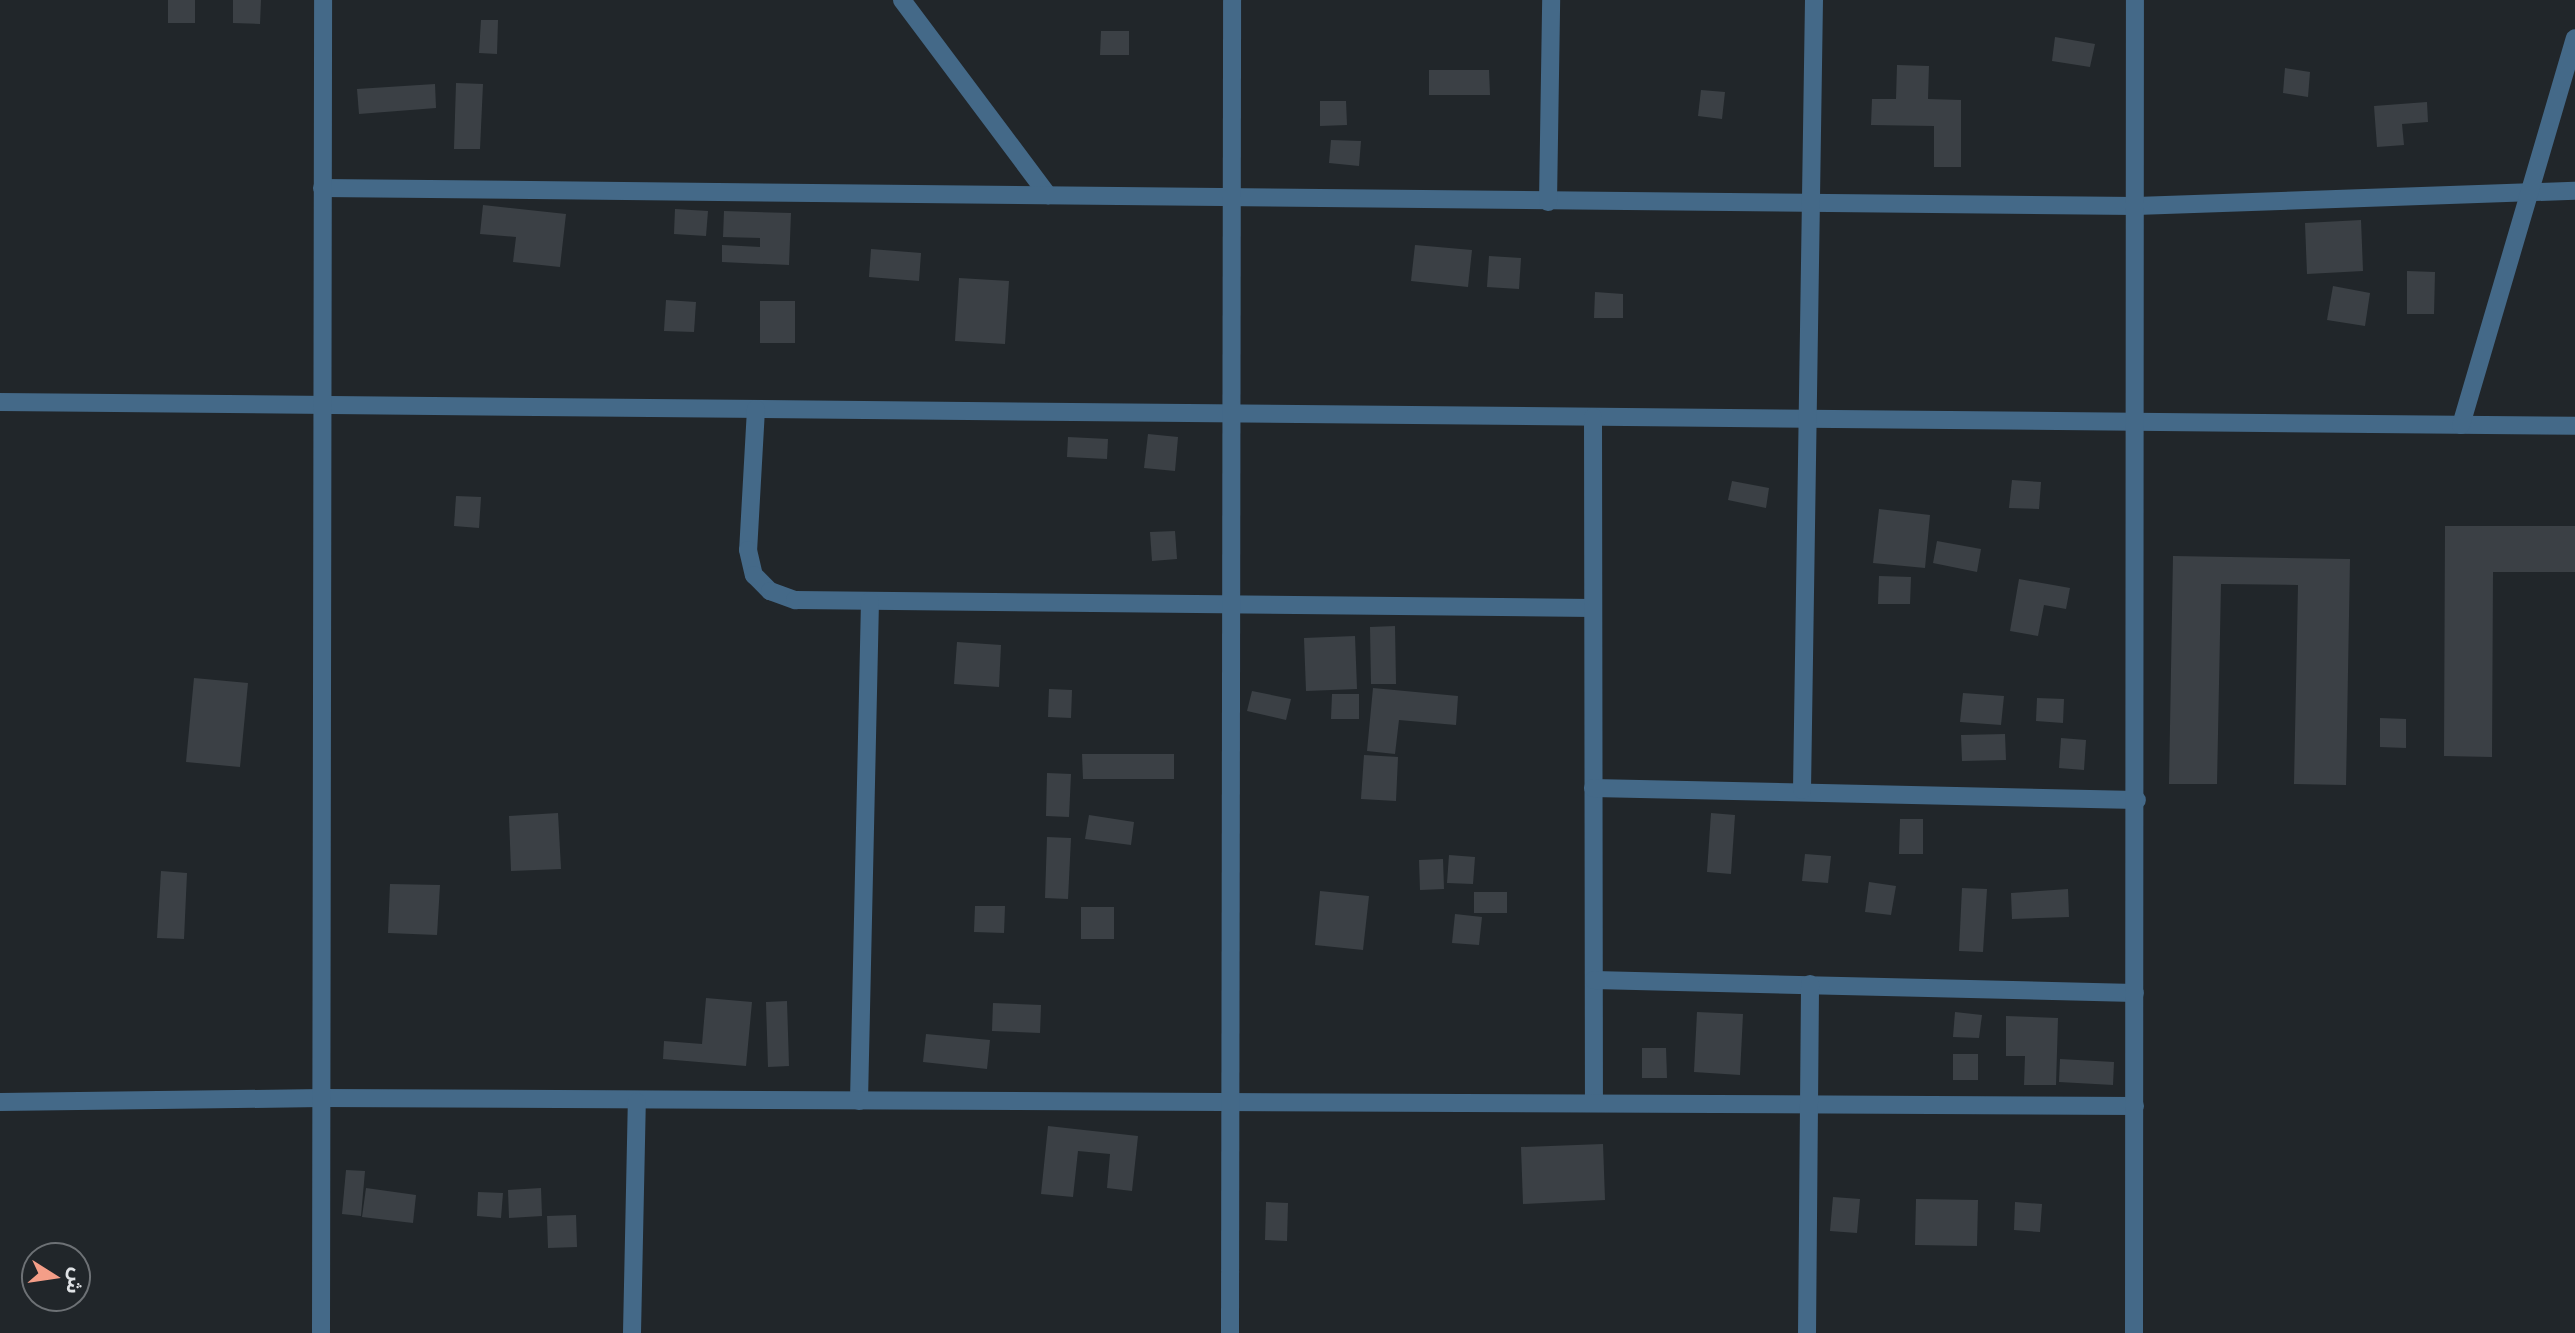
<!DOCTYPE html>
<meta charset="utf-8">
<style>
body{margin:0}
#map{position:relative;width:2575px;height:1333px;overflow:hidden;background:#21262a;font-family:"Work Sans","Noto Sans Arabic",sans-serif}
div>[style]{position:absolute}
.building>*{inset:0;background:#3b4045}
.minor>*{height:18px;margin:-9px;padding:0 9px;transform-origin:9px;border-radius:9px;background:#446988}
span{translate:-50% -50%;white-space:nowrap;text-align:center;line-height:1.15;-webkit-text-stroke:6px #21262a;paint-order:stroke}
.north{position:absolute;left:21px;top:1242px;width:70px;height:70px;box-sizing:border-box;background:#21262a;border:2px solid #6d7175;border-radius:50%;rotate:102deg;font-size:19px;font-weight:700;line-height:28px;text-align:center;color:#dfe2e5}
.north::after{content:'';display:block;margin:auto;width:24px;height:32px;background:#f49e88;clip-path:polygon(50% 0,100% 100%,50% 72%,0 100%)}
</style>
<div id="map">
<div class="building">
<div style="clip-path:polygon(168px 0,195px 0,195px 23px,168px 23px)"></div>
<div style="clip-path:polygon(233px 0,261px 0,260px 24px,233px 23px)"></div>
<div style="clip-path:polygon(481px 20px,498px 20px,497px 54px,479px 53px)"></div>
<div style="clip-path:polygon(1101px 31px,1129px 31px,1129px 55px,1100px 55px)"></div>
<div style="clip-path:polygon(2055px 37px,2095px 44px,2090px 67px,2052px 61px)"></div>
<div style="clip-path:polygon(1897px 65px,1929px 66px,1928px 99px,1961px 100px,1961px 167px,1934px 167px,1934px 126px,1871px 125px,1872px 99px,1896px 99px)"></div>
<div style="clip-path:polygon(2285px 68px,2310px 72px,2308px 97px,2283px 93px)"></div>
<div style="clip-path:polygon(1429px 70px,1489px 70px,1490px 95px,1429px 95px)"></div>
<div style="clip-path:polygon(456px 83px,483px 84px,480px 149px,454px 149px)"></div>
<div style="clip-path:polygon(435px 84px,436px 108px,359px 114px,357px 89px)"></div>
<div style="clip-path:polygon(1701px 90px,1725px 92px,1722px 119px,1698px 116px)"></div>
<div style="clip-path:polygon(1320px 101px,1346px 101px,1347px 125px,1320px 126px)"></div>
<div style="clip-path:polygon(2427px 102px,2428px 122px,2402px 124px,2404px 145px,2377px 147px,2374px 106px)"></div>
<div style="clip-path:polygon(1331px 140px,1361px 141px,1359px 166px,1329px 163px)"></div>
<div style="clip-path:polygon(483px 205px,566px 214px,560px 267px,513px 262px,516px 237px,480px 234px)"></div>
<div style="clip-path:polygon(675px 209px,708px 211px,706px 236px,674px 234px)"></div>
<div style="clip-path:polygon(724px 211px,791px 213px,789px 265px,722px 262px,722px 245px,760px 247px,760px 238px,723px 237px)"></div>
<div style="clip-path:polygon(2361px 220px,2363px 271px,2307px 274px,2305px 223px)"></div>
<div style="clip-path:polygon(1415px 245px,1472px 250px,1468px 287px,1411px 281px)"></div>
<div style="clip-path:polygon(871px 249px,921px 253px,919px 281px,869px 277px)"></div>
<div style="clip-path:polygon(1489px 256px,1521px 258px,1519px 289px,1487px 287px)"></div>
<div style="clip-path:polygon(2407px 271px,2435px 272px,2434px 314px,2407px 314px)"></div>
<div style="clip-path:polygon(959px 278px,1009px 281px,1005px 344px,955px 341px)"></div>
<div style="clip-path:polygon(2333px 286px,2370px 293px,2365px 326px,2327px 320px)"></div>
<div style="clip-path:polygon(1595px 292px,1623px 294px,1623px 318px,1594px 318px)"></div>
<div style="clip-path:polygon(666px 300px,696px 302px,694px 332px,664px 331px)"></div>
<div style="clip-path:polygon(760px 301px,795px 301px,795px 343px,760px 343px)"></div>
<div style="clip-path:polygon(1148px 434px,1178px 437px,1175px 471px,1144px 468px)"></div>
<div style="clip-path:polygon(1068px 437px,1108px 439px,1107px 459px,1067px 457px)"></div>
<div style="clip-path:polygon(2012px 480px,2041px 482px,2039px 509px,2009px 508px)"></div>
<div style="clip-path:polygon(1732px 481px,1769px 488px,1766px 508px,1728px 500px)"></div>
<div style="clip-path:polygon(456px 496px,481px 497px,479px 528px,454px 526px)"></div>
<div style="clip-path:polygon(1879px 509px,1930px 515px,1925px 568px,1873px 563px)"></div>
<div style="clip-path:polygon(2445px 526px,2575px 526px,2575px 572px,2493px 572px,2492px 757px,2444px 756px)"></div>
<div style="clip-path:polygon(1175px 531px,1177px 559px,1152px 561px,1150px 532px)"></div>
<div style="clip-path:polygon(1937px 541px,1981px 549px,1977px 572px,1933px 563px)"></div>
<div style="clip-path:polygon(2173px 556px,2350px 559px,2346px 785px,2294px 784px,2298px 585px,2221px 584px,2217px 784px,2169px 784px)"></div>
<div style="clip-path:polygon(1879px 576px,1911px 577px,1910px 604px,1878px 604px)"></div>
<div style="clip-path:polygon(2019px 579px,2070px 588px,2066px 609px,2044px 605px,2038px 636px,2010px 631px)"></div>
<div style="clip-path:polygon(1395px 626px,1396px 684px,1371px 684px,1370px 627px)"></div>
<div style="clip-path:polygon(1355px 636px,1357px 689px,1306px 691px,1304px 638px)"></div>
<div style="clip-path:polygon(957px 642px,1001px 645px,999px 687px,954px 684px)"></div>
<div style="clip-path:polygon(194px 678px,248px 683px,240px 767px,186px 762px)"></div>
<div style="clip-path:polygon(1373px 688px,1458px 696px,1456px 725px,1399px 720px,1395px 754px,1367px 751px)"></div>
<div style="clip-path:polygon(1049px 689px,1072px 690px,1071px 718px,1048px 717px)"></div>
<div style="clip-path:polygon(1252px 691px,1291px 699px,1286px 720px,1247px 711px)"></div>
<div style="clip-path:polygon(1963px 693px,2004px 696px,2001px 725px,1960px 722px)"></div>
<div style="clip-path:polygon(1332px 694px,1359px 694px,1359px 719px,1331px 719px)"></div>
<div style="clip-path:polygon(2037px 698px,2064px 699px,2063px 723px,2036px 721px)"></div>
<div style="clip-path:polygon(2380px 718px,2406px 719px,2406px 748px,2380px 747px)"></div>
<div style="clip-path:polygon(2005px 734px,2006px 760px,1962px 761px,1961px 735px)"></div>
<div style="clip-path:polygon(2061px 738px,2086px 740px,2084px 770px,2059px 768px)"></div>
<div style="clip-path:polygon(1082px 754px,1174px 754px,1174px 779px,1083px 779px)"></div>
<div style="clip-path:polygon(1364px 755px,1398px 757px,1396px 801px,1361px 799px)"></div>
<div style="clip-path:polygon(1047px 773px,1071px 774px,1069px 817px,1046px 816px)"></div>
<div style="clip-path:polygon(558px 813px,561px 869px,511px 871px,509px 816px)"></div>
<div style="clip-path:polygon(1711px 813px,1735px 815px,1731px 874px,1707px 872px)"></div>
<div style="clip-path:polygon(1089px 815px,1134px 822px,1131px 845px,1085px 839px)"></div>
<div style="clip-path:polygon(1900px 819px,1923px 819px,1923px 854px,1899px 854px)"></div>
<div style="clip-path:polygon(1047px 837px,1071px 838px,1068px 899px,1045px 898px)"></div>
<div style="clip-path:polygon(1805px 854px,1831px 856px,1828px 883px,1802px 881px)"></div>
<div style="clip-path:polygon(1449px 855px,1475px 857px,1473px 884px,1447px 883px)"></div>
<div style="clip-path:polygon(1443px 859px,1444px 889px,1420px 890px,1419px 860px)"></div>
<div style="clip-path:polygon(161px 871px,187px 873px,184px 939px,157px 938px)"></div>
<div style="clip-path:polygon(1869px 882px,1896px 886px,1891px 915px,1865px 912px)"></div>
<div style="clip-path:polygon(390px 884px,440px 885px,437px 935px,388px 933px)"></div>
<div style="clip-path:polygon(1962px 888px,1987px 889px,1983px 952px,1959px 951px)"></div>
<div style="clip-path:polygon(2068px 889px,2069px 917px,2012px 919px,2011px 893px)"></div>
<div style="clip-path:polygon(1320px 891px,1369px 896px,1363px 950px,1315px 945px)"></div>
<div style="clip-path:polygon(1474px 892px,1507px 892px,1507px 913px,1474px 913px)"></div>
<div style="clip-path:polygon(975px 906px,1005px 906px,1004px 933px,974px 932px)"></div>
<div style="clip-path:polygon(1081px 907px,1114px 907px,1114px 939px,1081px 939px)"></div>
<div style="clip-path:polygon(1455px 914px,1482px 917px,1479px 945px,1452px 943px)"></div>
<div style="clip-path:polygon(706px 998px,752px 1002px,746px 1066px,663px 1059px,664px 1041px,702px 1044px)"></div>
<div style="clip-path:polygon(787px 1001px,789px 1066px,768px 1067px,766px 1002px)"></div>
<div style="clip-path:polygon(993px 1003px,1041px 1005px,1040px 1033px,992px 1031px)"></div>
<div style="clip-path:polygon(1697px 1012px,1743px 1014px,1740px 1075px,1694px 1072px)"></div>
<div style="clip-path:polygon(1955px 1012px,1982px 1015px,1979px 1038px,1953px 1037px)"></div>
<div style="clip-path:polygon(2006px 1016px,2058px 1018px,2056px 1085px,2024px 1085px,2025px 1056px,2006px 1056px)"></div>
<div style="clip-path:polygon(926px 1034px,990px 1040px,987px 1069px,923px 1062px)"></div>
<div style="clip-path:polygon(1642px 1048px,1666px 1048px,1667px 1078px,1642px 1078px)"></div>
<div style="clip-path:polygon(1953px 1054px,1978px 1054px,1978px 1080px,1953px 1080px)"></div>
<div style="clip-path:polygon(2060px 1059px,2114px 1062px,2113px 1085px,2059px 1082px)"></div>
<div style="clip-path:polygon(1048px 1126px,1138px 1136px,1132px 1191px,1107px 1188px,1110px 1154px,1078px 1151px,1073px 1197px,1041px 1194px)"></div>
<div style="clip-path:polygon(1603px 1144px,1605px 1200px,1523px 1204px,1521px 1147px)"></div>
<div style="clip-path:polygon(346px 1170px,365px 1171px,361px 1216px,342px 1214px)"></div>
<div style="clip-path:polygon(366px 1188px,416px 1195px,413px 1223px,362px 1217px)"></div>
<div style="clip-path:polygon(541px 1188px,542px 1216px,509px 1218px,508px 1190px)"></div>
<div style="clip-path:polygon(478px 1192px,503px 1193px,501px 1218px,477px 1216px)"></div>
<div style="clip-path:polygon(1833px 1197px,1860px 1199px,1857px 1233px,1830px 1231px)"></div>
<div style="clip-path:polygon(1916px 1199px,1978px 1200px,1977px 1246px,1915px 1245px)"></div>
<div style="clip-path:polygon(1266px 1202px,1288px 1203px,1287px 1241px,1265px 1240px)"></div>
<div style="clip-path:polygon(2015px 1202px,2042px 1204px,2040px 1232px,2014px 1230px)"></div>
<div style="clip-path:polygon(576px 1215px,577px 1247px,548px 1248px,547px 1216px)"></div>
</div>
<div class="minor">
<div style="left:902px;top:0;width:244px;rotate:53.2deg"></div>
<div style="left:322px;top:188px;width:1814px;rotate:0.57deg"></div>
<div style="left:2136px;top:206px;width:439px;rotate:-2deg"></div>
<div style="left:1548px;top:202px;width:202px;rotate:-89.1deg"></div>
<div style="left:0;top:402px;width:2575px;rotate:0.53deg"></div>
<div style="left:756px;top:409px;width:141px;rotate:93.2deg"></div>
<div style="left:748px;top:550px;width:26px;rotate:77deg"></div>
<div style="left:754px;top:575px;width:23px;rotate:45deg"></div>
<div style="left:770px;top:591px;width:27px;rotate:20deg"></div>
<div style="left:795px;top:600px;width:798px;rotate:0.57deg"></div>
<div style="left:1593px;top:417px;width:684px;rotate:89.92deg"></div>
<div style="left:2461px;top:425px;width:403px;rotate:-73.6deg"></div>
<div style="left:1593px;top:788px;width:544px;rotate:1.26deg"></div>
<div style="left:1802px;top:790px;width:790px;rotate:-89.13deg"></div>
<div style="left:1594px;top:980px;width:541px;rotate:1.38deg"></div>
<div style="left:859px;top:1101px;width:500px;rotate:-88.74deg"></div>
<div style="left:0;top:1102px;width:322px;rotate:-0.7deg"></div>
<div style="left:322px;top:1098px;width:1813px;rotate:0.25deg"></div>
<div style="left:321px;top:1333px;width:1333px;rotate:-89.91deg"></div>
<div style="left:632px;top:1333px;width:231px;rotate:-88.8deg"></div>
<div style="left:1230px;top:1333px;width:1333px;rotate:-89.91deg"></div>
<div style="left:1807px;top:1333px;width:349px;rotate:-89.5deg"></div>
<div style="left:2134px;top:1333px;width:1333px;rotate:-89.96deg"></div>
</div>
<div class="north">ش</div>
</div>
